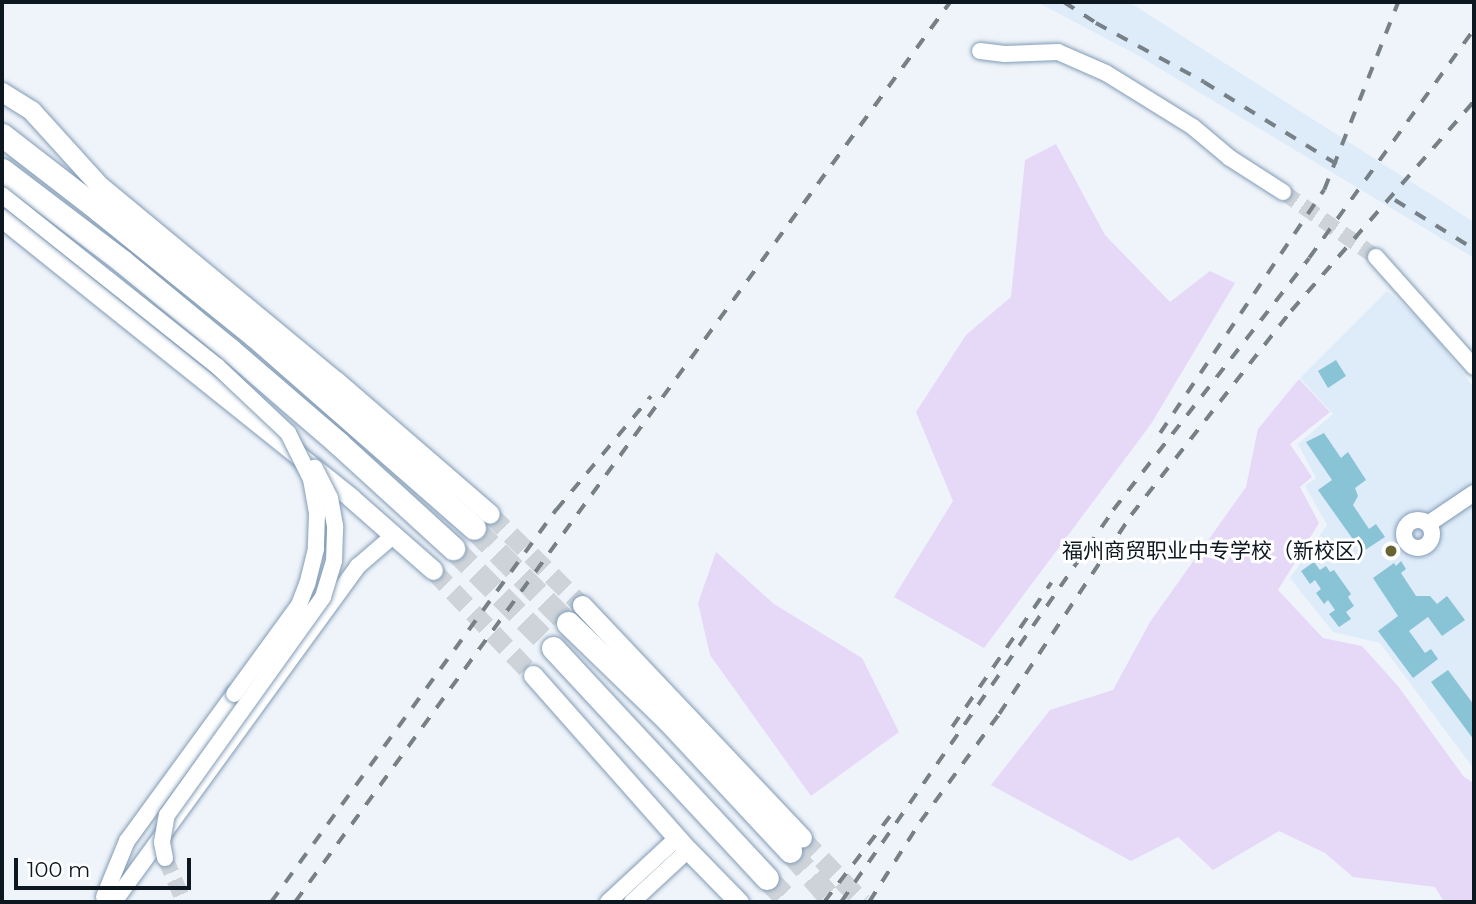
<!DOCTYPE html>
<meta charset="utf-8">
<style>
body{margin:0}
#map{position:relative;width:1476px;height:904px;overflow:hidden;background:#eff4fa;font-family:Montserrat,"Noto Sans SC",sans-serif}
div>[style]{position:absolute}
.built>*{inset:0;background:#deebf9}
.green>*{inset:0;background:#e5d9f7}
.building>*{inset:0;background:#89c3d6}
.minor-tunnel>*{height:16px;margin-top:-8px;transform-origin:0;background:repeating-linear-gradient(90deg,#cdd3d9 0 16px,transparent 0 24px)}
.major-tunnel>*{height:19px;margin-top:-9.5px;transform-origin:0;background:repeating-linear-gradient(90deg,#cdd3d9 0 19px,transparent 0 29px)}
.highway-tunnel>*{height:23px;margin-top:-11.5px;transform-origin:0;background:repeating-linear-gradient(90deg,#cdd3d9 0 23px,transparent 0 34px)}
.roads{filter:drop-shadow(0 0 2px #829cb6) drop-shadow(0 0 2px #829cb6)}
.minor>*{height:16px;margin:-8px;padding:0 8px;transform-origin:8px;border-radius:8px;background:#fff}
.minor>.ring{margin:-8px;padding:0;box-sizing:content-box;background:none;border:16px solid #fff;border-radius:50%}
.major>*{height:19px;margin:-9.5px;padding:0 9.5px;transform-origin:9.5px;border-radius:9.5px;background:#fff}
.highway>*{height:23px;margin:-11.5px;padding:0 11.5px;transform-origin:11.5px;border-radius:11.5px;background:#fff}
.rail>*{height:3.5px;margin-top:-1.75px;transform-origin:0;background:repeating-linear-gradient(90deg,#777f87 0 12px,transparent 0 24px)}
.bridges{filter:drop-shadow(0 0 2px #829cb6) drop-shadow(0 0 2px #829cb6)}
.minor-bridge>*{height:16px;margin:-8px;padding:0 8px;transform-origin:8px;border-radius:8px;background:#fff}
.dots>*{width:19px;height:19px;translate:-50% -50%;box-sizing:border-box;border:4px solid #fff;border-radius:50%}
span{translate:-50% -50%;white-space:nowrap;text-align:center;line-height:1.15;-webkit-text-stroke:6px #fff;paint-order:stroke}
.poi-label{font-size:21px;color:#0d1720}
.right{translate:-100% -50%;text-align:right}
.frame{position:absolute;inset:0;border:4px solid #0d1720;pointer-events:none}
.scale{position:absolute;left:14px;top:858px;width:177px;height:32px;box-sizing:border-box;border:4px solid #0d1720;border-top:0;padding-left:9px;font-size:21px;line-height:24px;white-space:nowrap;color:#0d1720;-webkit-text-stroke:5px #fff;paint-order:stroke}
</style>
<div id="map">
<div class="built">
<div style="clip-path:polygon(1037px 2px,1129px 2px,1474px 222px,1474px 258px,1139px 56px)"></div>
<div style="clip-path:polygon(1387px 291px,1428px 327px,1474px 388px,1474px 769px,1380px 643px,1333px 632px,1290px 578px,1327px 525px,1305px 486px,1316px 478px,1298px 444px,1333px 414px,1300px 378px)"></div>
</div>
<div class="green">
<div style="clip-path:polygon(1056px 144px,1105px 235px,1170px 302px,1210px 271px,1235px 283px,1151px 424px,984px 648px,894px 597px,953px 501px,916px 412px,966px 335px,1011px 297px,1025px 160px)"></div>
<div style="clip-path:polygon(1299px 379px,1330px 412px,1290px 444px,1312px 477px,1300px 487px,1319px 523px,1278px 590px,1323px 638px,1362px 646px,1398px 686px,1464px 777px,1474px 783px,1474px 902px,1444px 902px,1435px 887px,1353px 877px,1325px 853px,1279px 831px,1213px 870px,1178px 837px,1131px 861px,991px 785px,1050px 710px,1113px 690px,1150px 622px,1246px 487px,1258px 429px)"></div>
<div style="clip-path:polygon(716px 552px,774px 604px,862px 658px,899px 732px,811px 796px,710px 655px,698px 603px)"></div>
</div>
<div class="building">
<div style="clip-path:polygon(1336px 360px,1346px 376px,1328px 388px,1318px 371px)"></div>
<div style="clip-path:polygon(1324px 433px,1341px 458px,1348px 452px,1366px 480px,1355px 488px,1358px 496px,1353px 505px,1369px 529px,1376px 524px,1385px 537px,1362px 552px,1318px 490px,1332px 480px,1306px 442px)"></div>
<div style="clip-path:polygon(1401px 561px,1406px 569px,1401px 573px,1416px 596px,1430px 596px,1437px 604px,1447px 596px,1465px 620px,1442px 636px,1428px 617px,1409px 631px,1425px 653px,1431px 649px,1438px 659px,1413px 678px,1378px 631px,1398px 616px,1373px 578px,1394px 563px,1396px 566px)"></div>
<div style="clip-path:polygon(1314px 562px,1320px 570px,1326px 566px,1330px 572px,1334px 570px,1351px 594px,1348px 597px,1354px 606px,1346px 612px,1351px 619px,1339px 627px,1329px 614px,1335px 610px,1328px 600px,1324px 604px,1316px 593px,1321px 589px,1315px 580px,1310px 584px,1301px 571px)"></div>
<div style="clip-path:polygon(1448px 670px,1474px 705px,1474px 740px,1431px 682px)"></div>
</div>
<div class="minor-tunnel">
<div style="left:1283px;top:192px;width:113px;rotate:35deg"></div>
<div style="left:165px;top:858px;width:48px;rotate:66.6deg"></div>
</div>
<div class="major-tunnel">
<div style="left:490px;top:514px;width:129px;rotate:44.7deg"></div>
<div style="left:433px;top:570px;width:145px;rotate:46.4deg"></div>
<div style="left:802px;top:838px;width:88px;rotate:46.4deg"></div>
</div>
<div class="highway-tunnel">
<div style="left:474px;top:528px;width:134px;rotate:45.3deg"></div>
<div style="left:453px;top:548px;width:141px;rotate:45deg"></div>
<div style="left:790px;top:851px;width:67px;rotate:49.2deg"></div>
<div style="left:767px;top:878px;width:33px;rotate:46deg"></div>
</div>
<div class="roads">
<div class="minor">
<div style="left:980px;top:51px;width:25px;rotate:7deg"></div>
<div style="left:1005px;top:54px;width:53px;rotate:-2.2deg"></div>
<div style="left:1058px;top:52px;width:52px;rotate:23.6deg"></div>
<div style="left:1106px;top:73px;width:102px;rotate:31.8deg"></div>
<div style="left:1193px;top:127px;width:48px;rotate:40deg"></div>
<div style="left:1230px;top:158px;width:63px;rotate:32.7deg"></div>
<div style="left:1376px;top:257px;width:147px;rotate:48.3deg"></div>
<div class="ring" style="left:1404px;top:520px;width:12px;height:12px"></div>
<div style="left:1428px;top:524px;width:55px;rotate:-34deg"></div>
<div style="left:104px;top:897px;width:61px;rotate:-67.7deg"></div>
<div style="left:127px;top:841px;width:182px;rotate:-53.9deg"></div>
<div style="left:116px;top:899px;width:412px;rotate:-54deg"></div>
<div style="left:358px;top:566px;width:48px;rotate:-40.7deg"></div>
<div style="left:608px;top:902px;width:94px;rotate:-42.8deg"></div>
<div style="left:632px;top:902px;width:76px;rotate:-42.9deg"></div>
</div>
<div class="major">
<div style="left:2px;top:92px;width:34px;rotate:32deg"></div>
<div style="left:31px;top:110px;width:103px;rotate:47.8deg"></div>
<div style="left:100px;top:186px;width:306px;rotate:39.6deg"></div>
<div style="left:336px;top:381px;width:203px;rotate:40.8deg"></div>
<div style="left:2px;top:218px;width:447px;rotate:38.7deg"></div>
<div style="left:351px;top:498px;width:109px;rotate:41.3deg"></div>
<div style="left:582px;top:605px;width:320px;rotate:46.6deg"></div>
<div style="left:533px;top:675px;width:234px;rotate:48.5deg"></div>
<div style="left:688px;top:850px;width:73px;rotate:45.6deg"></div>
</div>
<div class="highway">
<div style="left:2px;top:135px;width:123px;rotate:37.7deg"></div>
<div style="left:99px;top:210px;width:201px;rotate:38.9deg"></div>
<div style="left:255px;top:336px;width:291px;rotate:41.2deg"></div>
<div style="left:2px;top:170px;width:152px;rotate:37.2deg"></div>
<div style="left:123px;top:262px;width:139px;rotate:39.4deg"></div>
<div style="left:230px;top:350px;width:143px;rotate:40.7deg"></div>
<div style="left:338px;top:443px;width:156px;rotate:42.4deg"></div>
<div style="left:568px;top:623px;width:139px;rotate:44.1deg"></div>
<div style="left:668px;top:720px;width:179px;rotate:47deg"></div>
<div style="left:553px;top:648px;width:314px;rotate:47.1deg"></div>
</div>
</div>
<div class="rail">
<div style="left:1064px;top:2px;width:38px;rotate:33deg"></div>
<div style="left:1096px;top:23px;width:123px;rotate:28.6deg"></div>
<div style="left:1204px;top:82px;width:166px;rotate:31.7deg"></div>
<div style="left:1395px;top:200px;width:93px;rotate:31.8deg"></div>
<div style="left:1160px;top:433px;width:293px;rotate:-56deg"></div>
<div style="left:1324px;top:190px;width:202px;rotate:-68.5deg"></div>
<div style="left:952px;top:727px;width:175px;rotate:-55.5deg"></div>
<div style="left:271px;top:902px;width:485px;rotate:-54deg"></div>
<div style="left:556px;top:510px;width:148px;rotate:-50.2deg"></div>
<div style="left:295px;top:902px;width:1113px;rotate:-53.95deg"></div>
<div style="left:824px;top:902px;width:108px;rotate:-52.5deg"></div>
<div style="left:841px;top:902px;width:477px;rotate:-55.2deg"></div>
<div style="left:1113px;top:510px;width:319px;rotate:-52.1deg"></div>
<div style="left:1309px;top:258px;width:282px;rotate:-54.2deg"></div>
<div style="left:869px;top:902px;width:95px;rotate:-57.5deg"></div>
<div style="left:920px;top:822px;width:134px;rotate:-53.8deg"></div>
<div style="left:999px;top:714px;width:239px;rotate:-56.4deg"></div>
<div style="left:1131px;top:515px;width:259px;rotate:-51.9deg"></div>
<div style="left:1291px;top:311px;width:279px;rotate:-48.9deg"></div>
</div>
<div class="bridges">
<div class="minor-bridge">
<div style="left:2px;top:195px;width:275px;rotate:38.5deg"></div>
<div style="left:217px;top:366px;width:98px;rotate:43.3deg"></div>
<div style="left:288px;top:433px;width:51px;rotate:63.4deg"></div>
<div style="left:311px;top:479px;width:36px;rotate:80deg"></div>
<div style="left:317px;top:514px;width:35px;rotate:92deg"></div>
<div style="left:316px;top:549px;width:36px;rotate:104deg"></div>
<div style="left:307px;top:584px;width:22px;rotate:111deg"></div>
<div style="left:299px;top:605px;width:110px;rotate:126.1deg"></div>
<div style="left:165px;top:858px;width:16px;rotate:-101deg"></div>
<div style="left:162px;top:842px;width:27px;rotate:-80deg"></div>
<div style="left:167px;top:815px;width:268px;rotate:-54.4deg"></div>
<div style="left:323px;top:597px;width:38px;rotate:-73deg"></div>
<div style="left:334px;top:561px;width:35px;rotate:-88deg"></div>
<div style="left:335px;top:526px;width:28px;rotate:-100deg"></div>
<div style="left:330px;top:498px;width:34px;rotate:-117deg"></div>
</div>
</div>
<div class="dots">
<div style="left:1391px;top:551px;background:#666531"></div>
</div>
<div class="poi-label">
<span class="right" style="left:1377px;top:551px">福州商贸职业中专学校（新校区）</span>
</div>
<div class="frame"></div>
<div class="scale">100 m</div>
</div>
